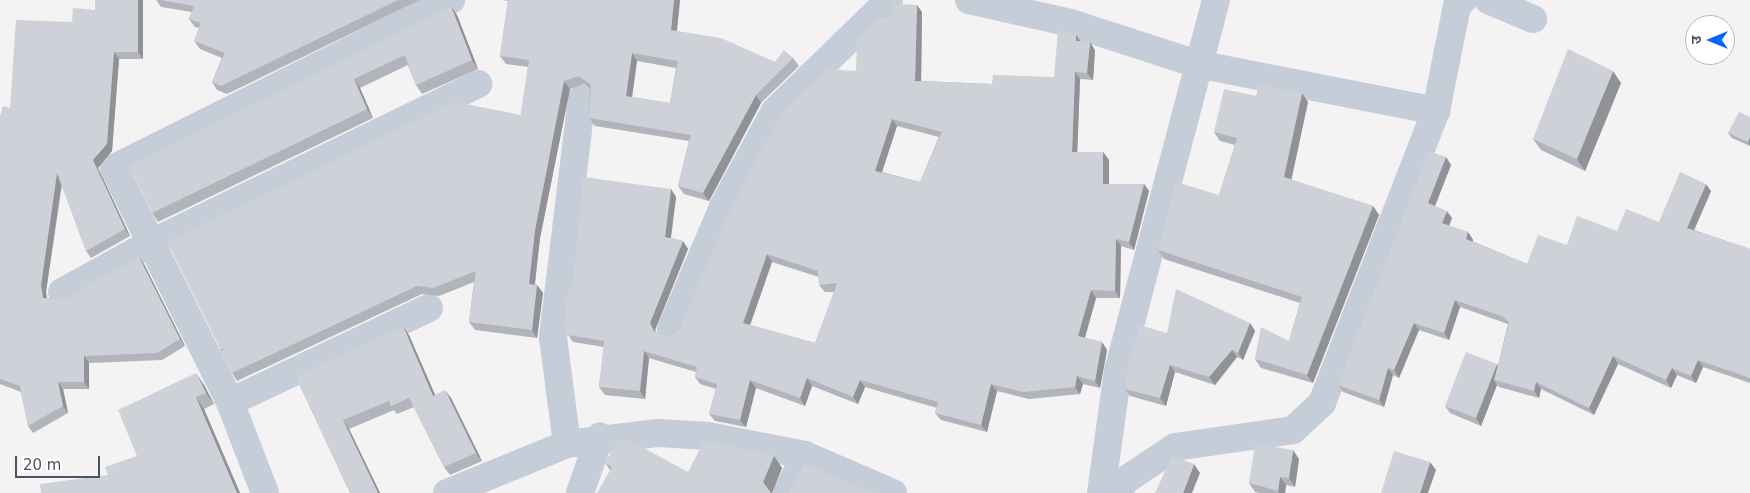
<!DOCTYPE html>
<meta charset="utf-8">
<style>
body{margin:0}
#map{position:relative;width:1750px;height:493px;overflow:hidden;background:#f4f2f2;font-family:"DejaVu Sans","Noto Sans Devanagari",sans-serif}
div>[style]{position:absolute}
.minor>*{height:28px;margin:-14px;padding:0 14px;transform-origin:14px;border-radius:14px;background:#c5cdd8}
.wall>*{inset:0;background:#b1b4ba}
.shaded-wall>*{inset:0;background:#909297}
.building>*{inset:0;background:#ced1d8}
span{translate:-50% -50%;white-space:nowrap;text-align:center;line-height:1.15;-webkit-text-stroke:5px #fff;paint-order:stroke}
.north{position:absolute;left:1685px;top:15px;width:50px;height:50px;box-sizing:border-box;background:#fff;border:1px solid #b6bbc0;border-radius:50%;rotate:270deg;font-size:14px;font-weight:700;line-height:20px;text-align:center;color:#485462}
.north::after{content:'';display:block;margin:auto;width:18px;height:22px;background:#0964f7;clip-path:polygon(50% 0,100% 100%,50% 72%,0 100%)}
.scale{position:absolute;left:15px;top:456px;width:85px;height:22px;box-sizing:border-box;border:2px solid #485462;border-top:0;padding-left:6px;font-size:15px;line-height:18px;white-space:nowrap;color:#485462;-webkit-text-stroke:4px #fff;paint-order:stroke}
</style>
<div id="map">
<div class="minor">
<div style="left:969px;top:0;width:105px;rotate:12.7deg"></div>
<div style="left:1071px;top:23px;width:133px;rotate:18deg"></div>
<div style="left:1197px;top:64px;width:244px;rotate:11.1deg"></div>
<div style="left:1488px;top:0;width:49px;rotate:22.9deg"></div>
<div style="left:62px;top:292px;width:102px;rotate:-28.8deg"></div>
<div style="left:151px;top:243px;width:364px;rotate:-25.9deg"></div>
<div style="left:671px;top:329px;width:133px;rotate:-66.9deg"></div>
<div style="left:723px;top:207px;width:109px;rotate:-61.6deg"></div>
<div style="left:775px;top:111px;width:159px;rotate:-44.2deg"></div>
<div style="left:230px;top:402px;width:220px;rotate:-25.3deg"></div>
<div style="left:567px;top:444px;width:108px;rotate:-97.5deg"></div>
<div style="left:553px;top:337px;width:240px;rotate:-83.1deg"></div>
<div style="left:265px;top:493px;width:97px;rotate:-111deg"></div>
<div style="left:230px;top:402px;width:261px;rotate:-116.4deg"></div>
<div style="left:114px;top:168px;width:377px;rotate:-26.5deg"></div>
<div style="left:447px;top:493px;width:130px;rotate:-22.2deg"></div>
<div style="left:567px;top:444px;width:92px;rotate:-6.9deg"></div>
<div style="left:658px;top:433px;width:50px;rotate:3.4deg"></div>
<div style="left:708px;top:436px;width:99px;rotate:11.1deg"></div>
<div style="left:805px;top:455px;width:96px;rotate:23.4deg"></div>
<div style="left:580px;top:493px;width:60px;rotate:-70.7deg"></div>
<div style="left:787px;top:493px;width:42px;rotate:-64.7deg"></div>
<div style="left:1101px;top:493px;width:123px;rotate:-82.1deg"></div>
<div style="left:1118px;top:371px;width:384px;rotate:-75.2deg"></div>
<div style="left:1119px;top:493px;width:13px;rotate:-67deg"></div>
<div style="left:1124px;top:481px;width:61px;rotate:-33.7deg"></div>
<div style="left:1175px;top:447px;width:119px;rotate:-8.2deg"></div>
<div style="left:1293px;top:430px;width:40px;rotate:-43deg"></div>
<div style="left:1322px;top:403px;width:313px;rotate:-68.7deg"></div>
<div style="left:1436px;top:111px;width:107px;rotate:-78.7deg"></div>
<div style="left:1457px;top:6px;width:8px;rotate:-45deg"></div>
</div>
<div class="wall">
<div style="clip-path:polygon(143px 0,143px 59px,119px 59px,112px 151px,98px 168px,130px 236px,91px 258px,86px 251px,62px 185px,46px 292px,47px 298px,64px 299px,144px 264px,185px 346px,162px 360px,89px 363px,89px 389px,63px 389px,68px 413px,33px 433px,28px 426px,21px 392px,0 384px,0 116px,10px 108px,72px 22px,95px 10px)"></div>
<div style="clip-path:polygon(156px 0,420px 0,227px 94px,217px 90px,212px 82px,222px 58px,200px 49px,194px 41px,199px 28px,195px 27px,189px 19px,192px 12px,161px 7px)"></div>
<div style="clip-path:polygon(evenodd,502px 0,680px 0,677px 31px,775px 62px,793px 58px,799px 66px,761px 103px,709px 201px,684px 194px,678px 186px,689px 141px,595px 126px,589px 118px,590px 88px,584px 84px,570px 89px,540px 238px,535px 284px,537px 285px,543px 293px,537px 338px,475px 330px,469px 322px,474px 282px,439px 296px,422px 294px,237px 381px,232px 373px,220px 349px,521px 115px,528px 67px,506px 64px,500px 56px,508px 1px,502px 0,637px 61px,676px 68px,670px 103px,632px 97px,637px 61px)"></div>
<div style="clip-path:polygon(451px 6px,457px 15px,478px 69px,422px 94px,416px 85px,408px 65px,360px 88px,373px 118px,158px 222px,152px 213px)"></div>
<div style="clip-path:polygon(evenodd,922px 12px,921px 81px,992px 84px,1054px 77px,1080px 41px,1095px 50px,1093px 80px,1080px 79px,1077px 152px,1103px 152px,1109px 160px,1109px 184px,1144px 184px,1149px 191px,1134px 250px,1121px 246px,1120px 298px,1096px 298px,1085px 338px,1102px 342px,1107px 350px,1100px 388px,1083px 384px,1080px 394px,1029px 399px,997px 391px,987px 432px,941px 420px,935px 413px,937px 408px,865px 387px,858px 404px,812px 386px,805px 406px,756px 388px,746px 427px,715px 421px,709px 414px,716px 389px,700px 384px,695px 377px,696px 372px,649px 358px,645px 399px,605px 395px,599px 387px,604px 347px,573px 342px,564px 329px,573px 287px,671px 189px,676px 197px,671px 238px,683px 241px,688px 249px,655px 330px,656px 332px,668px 337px,680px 328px,856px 71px,890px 18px,922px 12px,897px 126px,939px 137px,920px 182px,882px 172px,897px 126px,922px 12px,772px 262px,819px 277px,819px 285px,825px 292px,834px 292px,815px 343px,750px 325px,772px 262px)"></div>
<div style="clip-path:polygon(1621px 83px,1585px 171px,1541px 150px,1533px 139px)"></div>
<div style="clip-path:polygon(1256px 96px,1308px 102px,1291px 180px,1373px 206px,1379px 215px,1313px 383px,1261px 368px,1255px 359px,1289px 341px,1300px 303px,1164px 259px,1158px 250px,1219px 195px,1235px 145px,1220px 141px,1214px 132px)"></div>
<div style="clip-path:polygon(1750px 117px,1750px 146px,1732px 138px,1728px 133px)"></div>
<div style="clip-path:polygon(1446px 157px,1451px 165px,1435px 206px,1452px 218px,1449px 226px,1468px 232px,1473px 240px,1472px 241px,1527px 264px,1567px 245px,1617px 231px,1659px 222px,1711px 191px,1694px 230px,1750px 249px,1750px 383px,1703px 367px,1696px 383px,1677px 375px,1671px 388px,1618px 364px,1594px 415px,1541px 389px,1539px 398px,1499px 387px,1497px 385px,1481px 426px,1450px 413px,1445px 406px,1498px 365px,1508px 324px,1460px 307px,1449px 340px,1419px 330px,1399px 378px,1393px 375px,1384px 407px,1343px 392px,1338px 385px)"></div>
<div style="clip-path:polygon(1250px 323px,1255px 331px,1243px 360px,1237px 357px,1215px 385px,1175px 372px,1166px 406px,1130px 396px,1125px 389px,1167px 333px)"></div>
<div style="clip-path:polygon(409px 335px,435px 395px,451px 398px,482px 461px,450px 475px,444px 467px,414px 407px,397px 414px,394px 410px,349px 429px,380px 493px,350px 493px,296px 377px)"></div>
<div style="clip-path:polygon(204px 385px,214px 404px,204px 409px,240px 493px,108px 475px,137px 456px)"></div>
<div style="clip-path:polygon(774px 456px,782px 468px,772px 493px,610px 470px,605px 463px,688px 472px)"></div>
<div style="clip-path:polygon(1299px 459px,1295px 487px,1286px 485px,1285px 493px,1260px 493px,1255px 492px,1249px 483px)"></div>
</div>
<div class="shaded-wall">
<div style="clip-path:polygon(138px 0,143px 0,143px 59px,138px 52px)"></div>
<div style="clip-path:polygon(674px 0,680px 0,676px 38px,671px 30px)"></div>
<div style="clip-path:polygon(917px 5px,922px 12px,921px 88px,915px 81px)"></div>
<div style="clip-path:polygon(451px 6px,457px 15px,478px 69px,472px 60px)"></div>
<div style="clip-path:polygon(1076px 35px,1082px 43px,1076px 41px)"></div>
<div style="clip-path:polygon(1090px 42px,1095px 50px,1093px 80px,1087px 73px)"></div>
<div style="clip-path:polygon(114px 52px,119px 59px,112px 151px,98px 168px,130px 236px,125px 229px,93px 160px)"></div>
<div style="clip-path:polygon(632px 53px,637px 61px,631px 104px,626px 96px)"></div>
<div style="clip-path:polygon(1613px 71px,1621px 83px,1585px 171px,1577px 159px)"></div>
<div style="clip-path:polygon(1075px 72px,1080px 79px,1077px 160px,1072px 152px)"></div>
<div style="clip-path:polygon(354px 79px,360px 88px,373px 118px,367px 109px)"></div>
<div style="clip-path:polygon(564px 81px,570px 89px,540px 238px,534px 291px,529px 284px,535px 230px)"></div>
<div style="clip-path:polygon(1302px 93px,1308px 102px,1290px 186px,1284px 177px)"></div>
<div style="clip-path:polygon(756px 95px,761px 103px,709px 201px,703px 193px)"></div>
<div style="clip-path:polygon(892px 119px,897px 126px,880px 178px,875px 171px)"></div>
<div style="clip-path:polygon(1750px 137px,1750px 146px,1748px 142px)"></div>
<div style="clip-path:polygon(1103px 152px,1109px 160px,1109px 191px,1103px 184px)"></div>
<div style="clip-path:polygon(1446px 157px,1451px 165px,1433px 211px,1428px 203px)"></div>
<div style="clip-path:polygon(57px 173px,62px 180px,46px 292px,48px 305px,43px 298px,41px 285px)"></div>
<div style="clip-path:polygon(1144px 184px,1149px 191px,1134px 250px,1129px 242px)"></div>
<div style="clip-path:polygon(1706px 184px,1711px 191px,1692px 235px,1687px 228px)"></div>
<div style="clip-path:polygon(671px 189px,676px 197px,670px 244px,665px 237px)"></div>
<div style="clip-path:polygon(1373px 206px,1379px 215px,1313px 383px,1307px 375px)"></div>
<div style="clip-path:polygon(1447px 211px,1452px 218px,1447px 230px,1442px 223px)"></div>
<div style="clip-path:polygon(1468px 232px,1473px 240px,1471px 246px,1466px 239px)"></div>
<div style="clip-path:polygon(1116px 239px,1121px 246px,1120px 298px,1115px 291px)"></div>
<div style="clip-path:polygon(683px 241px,688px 249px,655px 330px,659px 339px,654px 331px,650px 323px)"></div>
<div style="clip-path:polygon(767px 254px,772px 262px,748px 331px,743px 323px)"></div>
<div style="clip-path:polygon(139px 257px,144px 264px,185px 346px,180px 339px)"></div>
<div style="clip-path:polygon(537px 285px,543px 293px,537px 338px,532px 330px)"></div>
<div style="clip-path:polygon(1091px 290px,1096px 298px,1083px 344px,1078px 336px)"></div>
<div style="clip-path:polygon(1455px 300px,1460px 307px,1449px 340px,1444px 333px)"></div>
<div style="clip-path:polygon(1250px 323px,1255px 331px,1243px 360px,1238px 353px)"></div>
<div style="clip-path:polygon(1414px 323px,1419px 330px,1399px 378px,1394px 370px)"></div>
<div style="clip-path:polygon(403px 326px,409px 335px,439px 404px,433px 396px)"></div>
<div style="clip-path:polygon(1102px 342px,1107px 350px,1100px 388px,1095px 381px)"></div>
<div style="clip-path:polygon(1232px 350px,1237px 357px,1215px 385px,1209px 377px)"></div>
<div style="clip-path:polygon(644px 351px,649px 358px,645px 399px,640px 391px)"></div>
<div style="clip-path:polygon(84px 356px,89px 363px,89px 389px,84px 382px)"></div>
<div style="clip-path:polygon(1613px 356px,1618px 364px,1594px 415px,1589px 408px)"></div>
<div style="clip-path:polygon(1698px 360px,1703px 367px,1696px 383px,1691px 376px)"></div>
<div style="clip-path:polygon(1497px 364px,1502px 371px,1494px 380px,1497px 385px,1481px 426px,1476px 418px)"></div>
<div style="clip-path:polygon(1170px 365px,1175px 372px,1166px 406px,1160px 398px)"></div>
<div style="clip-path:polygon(1388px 368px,1393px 375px,1384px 407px,1379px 400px)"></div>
<div style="clip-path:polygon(1672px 368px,1677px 375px,1671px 388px,1666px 380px)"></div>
<div style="clip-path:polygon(196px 373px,204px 385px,214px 404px,206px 393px)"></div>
<div style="clip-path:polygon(1077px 376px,1083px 384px,1080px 394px,1075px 387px)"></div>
<div style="clip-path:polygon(807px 378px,812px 386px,805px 406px,800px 398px)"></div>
<div style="clip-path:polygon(750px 380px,756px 388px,746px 427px,740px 420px)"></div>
<div style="clip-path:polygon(860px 380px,865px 387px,858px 404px,853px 397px)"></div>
<div style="clip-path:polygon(58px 382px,63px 389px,68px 413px,63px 406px)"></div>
<div style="clip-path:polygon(1536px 382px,1541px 389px,1539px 398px,1534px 391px)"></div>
<div style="clip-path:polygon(991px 384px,997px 391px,987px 432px,981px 425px)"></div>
<div style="clip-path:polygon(445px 390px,451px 398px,482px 461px,476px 453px)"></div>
<div style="clip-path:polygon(196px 397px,204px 409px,240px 493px,237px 493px)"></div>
<div style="clip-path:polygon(343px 420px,349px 429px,380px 493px,378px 493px)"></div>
<div style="clip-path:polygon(1293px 450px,1299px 459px,1295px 487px,1289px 478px)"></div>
<div style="clip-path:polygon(774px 456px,782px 468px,772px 493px,771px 493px,763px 482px)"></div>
<div style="clip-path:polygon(1430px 462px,1436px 470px,1428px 493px,1420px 493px)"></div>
<div style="clip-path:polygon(1194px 464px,1200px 473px,1192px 493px,1183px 493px)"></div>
<div style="clip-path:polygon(1280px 477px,1286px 485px,1285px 493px,1279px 493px,1278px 491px)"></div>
</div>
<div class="building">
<div style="clip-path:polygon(95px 0,138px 0,138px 52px,114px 52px,107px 144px,93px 160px,125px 229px,86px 251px,57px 173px,41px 285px,43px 298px,64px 299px,139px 257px,180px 339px,157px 353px,84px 356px,84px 382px,58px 382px,63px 406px,28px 426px,20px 386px,0 379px,0 116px,3px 106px,10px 108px,16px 20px,72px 22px,73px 8px,95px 10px)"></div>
<div style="clip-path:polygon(160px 0,398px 0,221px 86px,212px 82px,225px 53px,194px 41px,201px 23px,189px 19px,194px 6px)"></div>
<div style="clip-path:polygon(evenodd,508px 0,674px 0,671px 30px,721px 38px,775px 62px,784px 50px,793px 58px,756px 95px,703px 193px,678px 186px,691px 135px,589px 118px,591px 85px,579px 76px,564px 81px,535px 230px,529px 284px,537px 285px,532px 330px,469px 322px,476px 271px,433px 288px,417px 286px,232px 373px,220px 351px,225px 349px,220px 349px,167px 242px,455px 102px,521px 115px,529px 60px,500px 56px,508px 0,632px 53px,678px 61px,670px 103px,626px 96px,632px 53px)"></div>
<div style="clip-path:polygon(evenodd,894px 4px,917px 5px,915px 81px,992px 84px,993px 75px,1054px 77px,1058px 30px,1076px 35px,1076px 41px,1090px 42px,1087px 73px,1075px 72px,1072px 152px,1103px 152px,1103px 184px,1144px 184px,1129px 242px,1116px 239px,1115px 291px,1091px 290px,1078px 336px,1102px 342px,1095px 381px,1077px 376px,1075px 387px,1023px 392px,991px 384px,981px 425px,935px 413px,938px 402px,860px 380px,853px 397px,807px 378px,800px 398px,750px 380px,740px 420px,709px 414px,717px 384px,695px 377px,697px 367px,644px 351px,640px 391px,599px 387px,604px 341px,568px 335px,564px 329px,568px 289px,573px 287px,583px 177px,671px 189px,665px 237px,683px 241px,650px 323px,654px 331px,668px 337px,680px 328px,732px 206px,782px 113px,827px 69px,856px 71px,857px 40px,880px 18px,890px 18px,894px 4px,892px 119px,942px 132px,920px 182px,875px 171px,892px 119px,894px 4px,767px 254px,818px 271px,819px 285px,837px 283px,815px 343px,743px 323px,767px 254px)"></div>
<div style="clip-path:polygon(451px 6px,472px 60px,416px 85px,405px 55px,354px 79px,367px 109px,152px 213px,129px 166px)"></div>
<div style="clip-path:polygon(1568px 49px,1613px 71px,1577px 159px,1533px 139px)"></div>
<div style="clip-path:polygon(1259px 85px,1302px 93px,1284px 177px,1373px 206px,1307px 375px,1255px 359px,1261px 327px,1289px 341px,1302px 297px,1158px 250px,1176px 182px,1219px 195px,1237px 138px,1214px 132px,1224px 89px,1256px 96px)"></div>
<div style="clip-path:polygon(1739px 112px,1750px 117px,1750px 137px,1748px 142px,1728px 133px)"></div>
<div style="clip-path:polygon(1429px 151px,1446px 157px,1428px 203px,1447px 211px,1442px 223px,1468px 232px,1466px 239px,1527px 264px,1538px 235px,1567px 245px,1577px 216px,1617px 231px,1626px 209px,1659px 222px,1680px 172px,1706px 184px,1687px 228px,1750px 249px,1750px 378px,1698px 360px,1691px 376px,1672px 368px,1666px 380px,1613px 356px,1589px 408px,1536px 382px,1534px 391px,1494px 380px,1509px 323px,1504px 317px,1455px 300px,1444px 333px,1414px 323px,1394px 370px,1388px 368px,1379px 400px,1338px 385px)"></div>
<div style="clip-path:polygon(1176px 289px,1250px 323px,1238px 353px,1232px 350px,1209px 377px,1170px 365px,1160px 398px,1125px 389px,1128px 367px,1139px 325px,1167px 333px)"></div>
<div style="clip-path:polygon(403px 326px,433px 396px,445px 390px,476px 453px,444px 467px,409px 398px,391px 406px,389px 401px,343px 420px,378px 493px,350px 493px,296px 377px)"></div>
<div style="clip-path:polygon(1466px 352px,1497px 364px,1476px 418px,1445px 406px)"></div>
<div style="clip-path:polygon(196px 373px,206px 393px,196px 397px,237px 493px,41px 493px,40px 484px,108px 475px,105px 467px,137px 456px,118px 410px)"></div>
<div style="clip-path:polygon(629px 440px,688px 472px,704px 441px,746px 449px,774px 456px,763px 482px,771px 493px,597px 493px,612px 467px,605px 463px,617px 441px)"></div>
<div style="clip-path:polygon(1255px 444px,1293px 450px,1289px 478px,1280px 477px,1278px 491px,1249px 483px)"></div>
<div style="clip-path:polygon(1394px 451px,1430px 462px,1420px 493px,1381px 493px)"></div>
<div style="clip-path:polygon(1172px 456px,1194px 464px,1183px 493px,1155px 493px)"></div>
<div style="clip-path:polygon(804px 464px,874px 493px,789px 493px)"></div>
</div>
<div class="north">उ</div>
<div class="scale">20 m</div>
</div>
